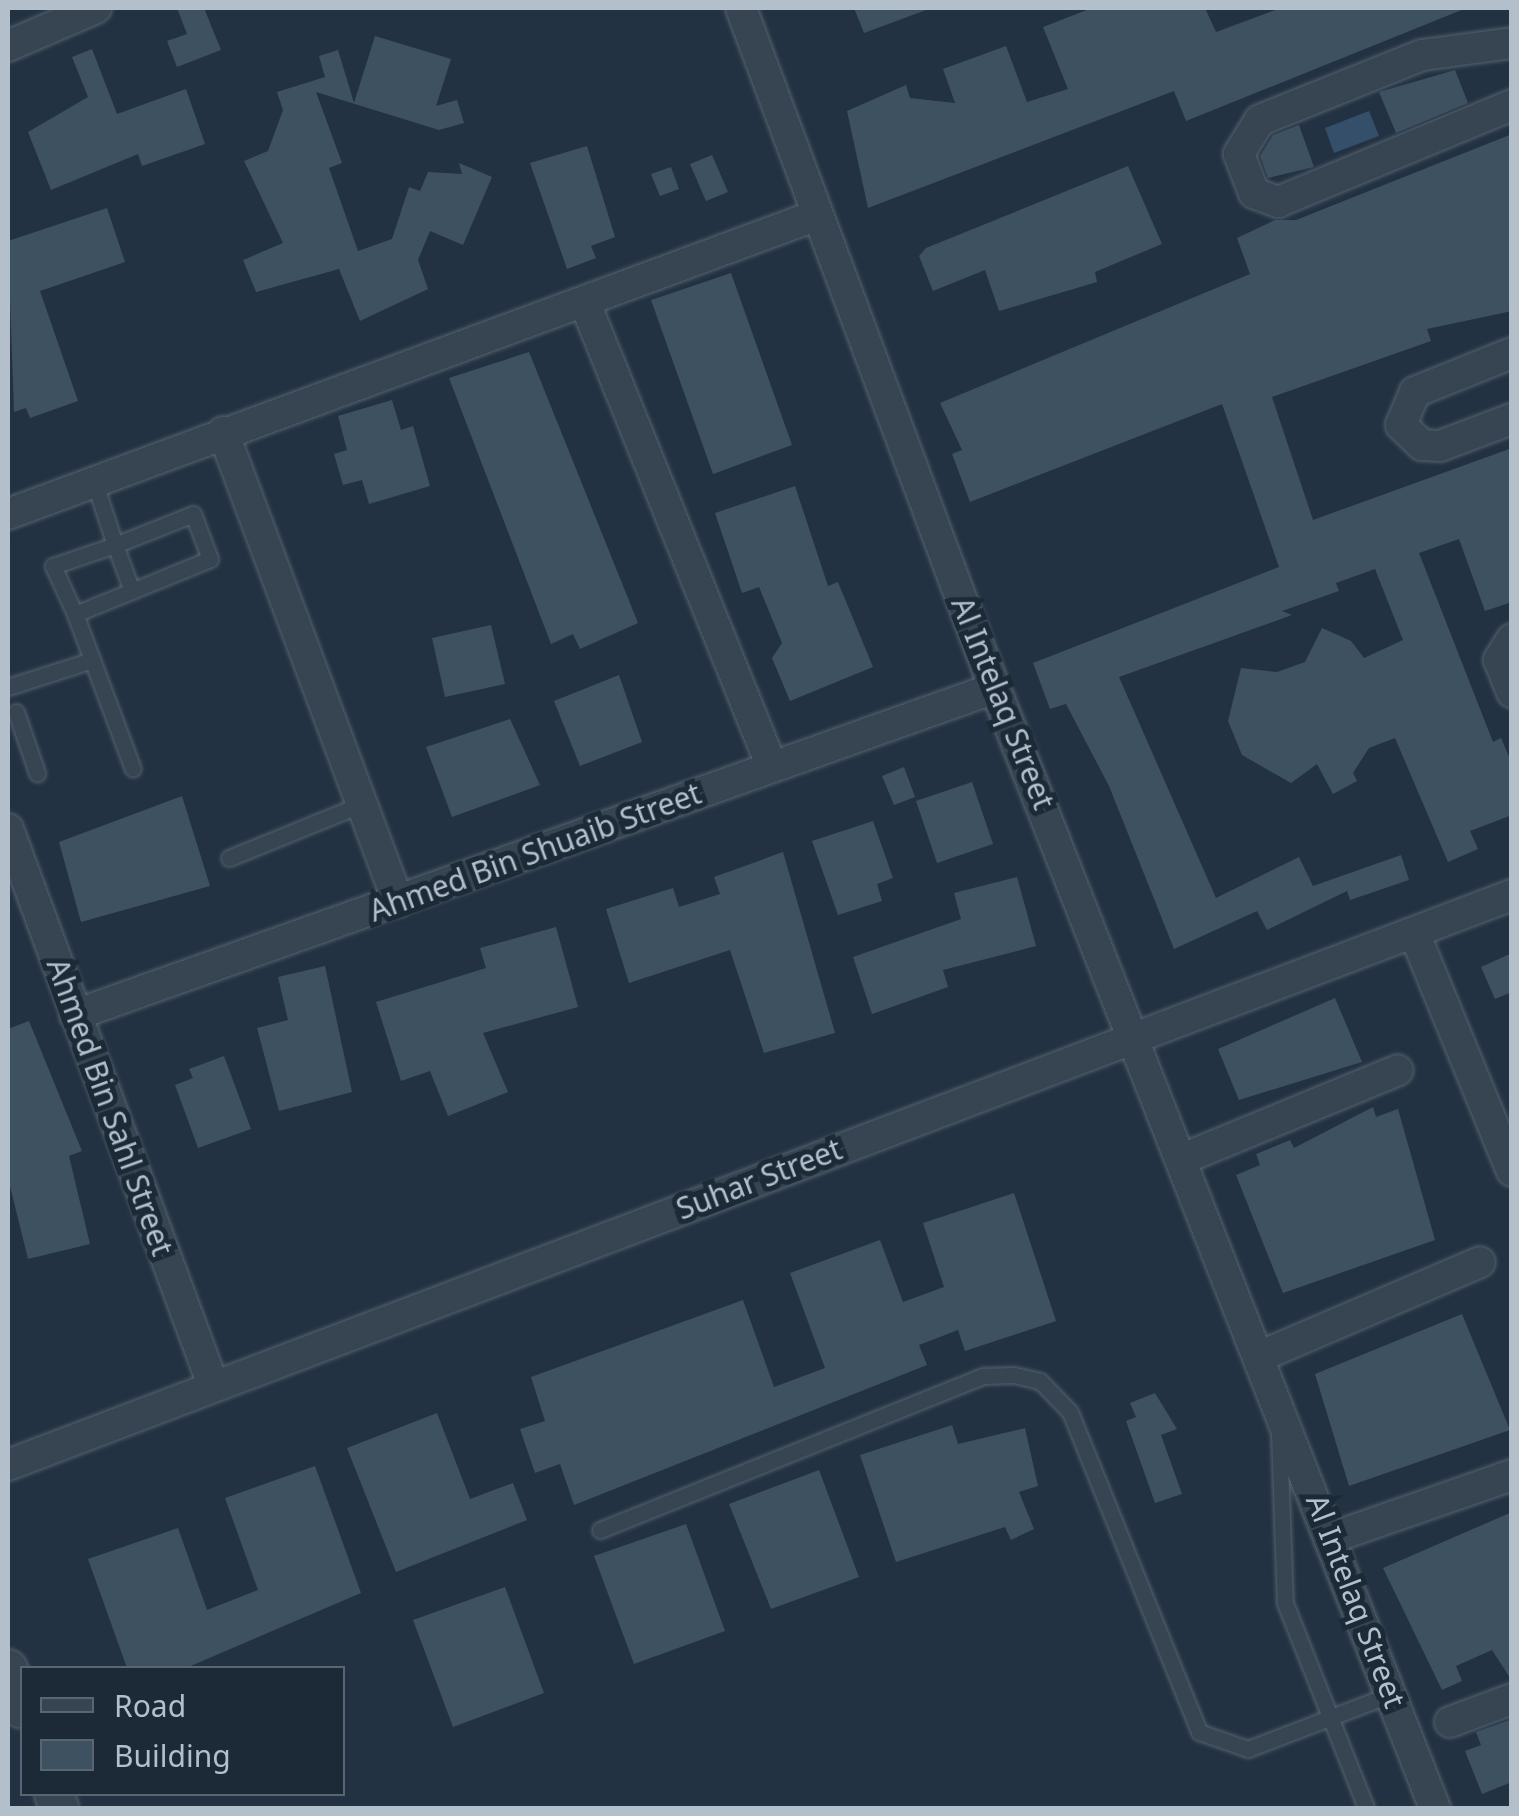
<!DOCTYPE html>
<style>
body{margin:0}
#map{position:relative;width:1519px;height:1816px;overflow:hidden;background:#233242;font-family:"Noto Sans",sans-serif}
div>[style]{position:absolute}
.water>*{inset:0;background:#354f6a}
.building>*{inset:0;background:#3e5161}
.roads{filter:drop-shadow(0 0 2px #55626f) drop-shadow(0 0 2px #55626f)}
.service>*{height:15px;margin:-7.5px;padding:0 7.5px;transform-origin:7.5px;border-radius:7.5px;background:#374451}
.minor>*{height:30px;margin:-15px;padding:0 15px;transform-origin:15px;border-radius:15px;background:#374451}
.tertiary>*{height:38px;margin:-19px;padding:0 19px;transform-origin:19px;border-radius:19px;background:#374451}
span{translate:-50% -50%;white-space:nowrap;text-align:center;line-height:1.15;-webkit-text-stroke:10px #1c2937;paint-order:stroke}
.street-label{font-size:30px;color:#b4bfcc}
.frame{position:absolute;inset:0;border:10px solid #b4bfcc;pointer-events:none}
.legend{position:absolute;left:20px;top:1666px;width:325px;height:130px;box-sizing:border-box;background:#1c2937;border:2px solid #596573;margin:0;padding:12px 18px;list-style:none;font-size:30px;color:#b4bfcc}
.legend li{display:flex;align-items:center;gap:20px;height:50px}
.legend b{width:50px;border:2px solid #596573}
</style>
<div id="map">
<div class="water">
<div style="clip-path:polygon(1369px 111px,1379px 136px,1334px 153px,1325px 128px)"></div>
</div>
<div class="building">
<div style="clip-path:polygon(177px 8px,204px 8px,221px 50px,177px 67px,167px 41px,187px 34px)"></div>
<div style="clip-path:polygon(854px 8px,926px 8px,926px 10px,864px 33px)"></div>
<div style="clip-path:polygon(1092px 8px,1205px 8px,1216px 32px,1281px 8px,1464px 9px,1186px 121px,1174px 91px,868px 208px,847px 111px,906px 85px,910px 98px,955px 103px,943px 69px,1006px 46px,1027px 102px,1068px 89px,1043px 27px)"></div>
<div style="clip-path:polygon(375px 36px,451px 59px,436px 106px,457px 100px,464px 123px,439px 130px,316px 92px,342px 163px,329px 168px,358px 251px,392px 239px,409px 187px,420px 191px,428px 172px,462px 174px,459px 163px,492px 177px,463px 245px,430px 231px,418px 260px,428px 289px,360px 321px,339px 269px,256px 292px,243px 260px,283px 243px,244px 161px,268px 151px,283px 110px,277px 92px,325px 77px,319px 56px,338px 50px,354px 103px)"></div>
<div style="clip-path:polygon(92px 49px,117px 114px,186px 89px,205px 144px,142px 166px,138px 154px,51px 190px,28px 132px,88px 97px,72px 57px)"></div>
<div style="clip-path:polygon(1455px 70px,1468px 103px,1396px 133px,1379px 92px)"></div>
<div style="clip-path:polygon(1299px 125px,1314px 167px,1268px 178px,1260px 156px,1273px 135px)"></div>
<div style="clip-path:polygon(1512px 134px,1512px 311px,1427px 329px,1431px 341px,1272px 397px,1313px 520px,1512px 448px,1512px 602px,1485px 611px,1459px 539px,1419px 553px,1493px 742px,1501px 738px,1512px 764px,1512px 815px,1470px 831px,1478px 849px,1448px 862px,1395px 738px,1369px 748px,1353px 773px,1357px 781px,1333px 794px,1317px 764px,1291px 783px,1242px 755px,1228px 721px,1241px 668px,1277px 672px,1305px 662px,1322px 628px,1351px 641px,1364px 658px,1403px 640px,1375px 569px,1336px 583px,1339px 591px,1282px 611px,1292px 615px,1119px 677px,1216px 898px,1299px 857px,1313px 886px,1401px 855px,1409px 880px,1350px 900px,1347px 891px,1267px 930px,1257px 911px,1174px 949px,1109px 786px,1066px 704px,1050px 709px,1033px 663px,1279px 567px,1222px 404px,970px 502px,952px 454px,962px 450px,940px 403px,1250px 274px,1237px 238px,1275px 220px,1296px 220px)"></div>
<div style="clip-path:polygon(587px 146px,615px 237px,591px 246px,596px 258px,567px 269px,530px 163px)"></div>
<div style="clip-path:polygon(712px 155px,728px 192px,706px 201px,690px 164px)"></div>
<div style="clip-path:polygon(1128px 166px,1162px 244px,1095px 272px,1097px 282px,999px 311px,985px 270px,933px 291px,919px 256px,926px 248px)"></div>
<div style="clip-path:polygon(671px 167px,679px 189px,660px 196px,651px 174px)"></div>
<div style="clip-path:polygon(107px 208px,125px 262px,40px 291px,78px 401px,30px 418px,26px 408px,14px 412px,8px 241px)"></div>
<div style="clip-path:polygon(731px 273px,792px 445px,713px 474px,651px 300px)"></div>
<div style="clip-path:polygon(529px 352px,638px 623px,580px 649px,573px 634px,551px 644px,449px 378px)"></div>
<div style="clip-path:polygon(392px 400px,401px 430px,413px 426px,430px 486px,369px 504px,362px 480px,343px 485px,334px 454px,347px 450px,338px 416px)"></div>
<div style="clip-path:polygon(795px 486px,828px 586px,838px 582px,873px 667px,790px 701px,772px 658px,782px 643px,759px 587px,742px 593px,715px 513px)"></div>
<div style="clip-path:polygon(491px 625px,505px 684px,445px 697px,432px 638px)"></div>
<div style="clip-path:polygon(619px 675px,642px 742px,580px 766px,554px 701px)"></div>
<div style="clip-path:polygon(510px 719px,540px 785px,452px 817px,426px 747px)"></div>
<div style="clip-path:polygon(904px 767px,915px 797px,894px 805px,882px 776px)"></div>
<div style="clip-path:polygon(972px 782px,993px 844px,937px 863px,916px 801px)"></div>
<div style="clip-path:polygon(182px 796px,210px 886px,81px 922px,59px 842px)"></div>
<div style="clip-path:polygon(873px 821px,893px 878px,877px 884px,882px 901px,838px 915px,812px 841px)"></div>
<div style="clip-path:polygon(783px 852px,835px 1033px,764px 1053px,730px 950px,629px 983px,606px 909px,673px 888px,679px 907px,720px 894px,714px 877px)"></div>
<div style="clip-path:polygon(1017px 877px,1036px 946px,943px 970px,948px 987px,872px 1014px,853px 957px,961px 919px,954px 893px)"></div>
<div style="clip-path:polygon(556px 927px,578px 1007px,483px 1033px,508px 1092px,448px 1116px,430px 1071px,401px 1081px,376px 1002px,486px 968px,480px 948px)"></div>
<div style="clip-path:polygon(1512px 953px,1512px 992px,1495px 999px,1481px 967px)"></div>
<div style="clip-path:polygon(325px 966px,352px 1092px,279px 1111px,257px 1028px,288px 1020px,278px 977px)"></div>
<div style="clip-path:polygon(1335px 998px,1362px 1062px,1239px 1100px,1218px 1049px)"></div>
<div style="clip-path:polygon(29px 1021px,82px 1151px,69px 1156px,90px 1244px,28px 1259px,8px 1178px,8px 1029px)"></div>
<div style="clip-path:polygon(224px 1056px,251px 1129px,198px 1148px,175px 1085px,193px 1078px,189px 1069px)"></div>
<div style="clip-path:polygon(1373px 1107px,1376px 1117px,1398px 1109px,1435px 1240px,1283px 1293px,1236px 1175px,1260px 1165px,1256px 1154px,1290px 1140px,1294px 1148px)"></div>
<div style="clip-path:polygon(1014px 1193px,1056px 1321px,965px 1351px,958px 1330px,919px 1345px,927px 1365px,574px 1505px,560px 1464px,535px 1473px,520px 1429px,545px 1421px,531px 1377px,743px 1300px,774px 1387px,825px 1368px,790px 1273px,880px 1240px,903px 1302px,944px 1287px,923px 1223px)"></div>
<div style="clip-path:polygon(1462px 1314px,1510px 1430px,1349px 1486px,1315px 1374px)"></div>
<div style="clip-path:polygon(1155px 1393px,1177px 1429px,1161px 1435px,1182px 1494px,1155px 1503px,1126px 1421px,1136px 1417px,1130px 1403px)"></div>
<div style="clip-path:polygon(437px 1413px,470px 1499px,513px 1483px,527px 1520px,396px 1572px,347px 1448px)"></div>
<div style="clip-path:polygon(952px 1425px,958px 1444px,1025px 1428px,1038px 1486px,1019px 1492px,1034px 1529px,1011px 1540px,1005px 1527px,896px 1562px,860px 1455px)"></div>
<div style="clip-path:polygon(315px 1466px,361px 1593px,186px 1668px,127px 1668px,88px 1559px,178px 1528px,207px 1610px,258px 1590px,225px 1498px)"></div>
<div style="clip-path:polygon(819px 1470px,859px 1577px,771px 1609px,729px 1504px)"></div>
<div style="clip-path:polygon(1512px 1512px,1512px 1681px,1492px 1650px,1456px 1666px,1462px 1681px,1442px 1690px,1383px 1568px)"></div>
<div style="clip-path:polygon(686px 1524px,725px 1631px,634px 1664px,594px 1556px)"></div>
<div style="clip-path:polygon(505px 1587px,544px 1693px,453px 1727px,413px 1620px)"></div>
<div style="clip-path:polygon(1510px 1720px,1512px 1782px,1482px 1794px,1465px 1751px,1481px 1745px,1476px 1732px)"></div>
</div>
<div class="roads">
<div class="service">
<div style="left:94px;top:481px;width:67px;rotate:71.8deg"></div>
<div style="left:115px;top:545px;width:84px;rotate:-21.7deg"></div>
<div style="left:193px;top:514px;width:48px;rotate:69.3deg"></div>
<div style="left:210px;top:559px;width:146px;rotate:157.8deg"></div>
<div style="left:75px;top:614px;width:53px;rotate:-114.6deg"></div>
<div style="left:53px;top:566px;width:65px;rotate:-18.7deg"></div>
<div style="left:115px;top:545px;width:49px;rotate:69.7deg"></div>
<div style="left:75px;top:614px;width:165px;rotate:69.5deg"></div>
<div style="left:8px;top:687px;width:88px;rotate:-17.8deg"></div>
<div style="left:16px;top:712px;width:65px;rotate:71deg"></div>
<div style="left:229px;top:858px;width:144px;rotate:-22.1deg"></div>
<div style="left:1279px;top:1434px;width:169px;rotate:88deg"></div>
<div style="left:1285px;top:1603px;width:220px;rotate:68.4deg"></div>
<div style="left:600px;top:1530px;width:414px;rotate:-21.9deg"></div>
<div style="left:984px;top:1376px;width:30px;rotate:-2deg"></div>
<div style="left:1014px;top:1375px;width:27px;rotate:13deg"></div>
<div style="left:1040px;top:1381px;width:43px;rotate:45.9deg"></div>
<div style="left:1070px;top:1412px;width:345px;rotate:68deg"></div>
<div style="left:1199px;top:1732px;width:52px;rotate:19.1deg"></div>
<div style="left:1248px;top:1749px;width:153px;rotate:-21deg"></div>
</div>
<div class="minor">
<div style="left:741px;top:8px;width:704px;rotate:69.56deg"></div>
<div style="left:987px;top:668px;width:1225px;rotate:68.55deg"></div>
<div style="left:1512px;top:43px;width:91px;rotate:172.4deg"></div>
<div style="left:1422px;top:55px;width:175px;rotate:158.1deg"></div>
<div style="left:1260px;top:120px;width:40px;rotate:122deg"></div>
<div style="left:1239px;top:154px;width:42px;rotate:69deg"></div>
<div style="left:1254px;top:193px;width:26px;rotate:21deg"></div>
<div style="left:1278px;top:202px;width:253px;rotate:-22.5deg"></div>
<div style="left:8px;top:46px;width:96px;rotate:-23.4deg"></div>
<div style="left:585px;top:303px;width:500px;rotate:68.05deg"></div>
<div style="left:1512px;top:353px;width:105px;rotate:158.1deg"></div>
<div style="left:1415px;top:392px;width:36px;rotate:113deg"></div>
<div style="left:1401px;top:425px;width:29px;rotate:44deg"></div>
<div style="left:1422px;top:445px;width:18px;rotate:3deg"></div>
<div style="left:1440px;top:446px;width:77px;rotate:-20.6deg"></div>
<div style="left:223px;top:432px;width:501px;rotate:69.54deg"></div>
<div style="left:8px;top:514px;width:862px;rotate:-20.28deg"></div>
<div style="left:1512px;top:639px;width:25px;rotate:122deg"></div>
<div style="left:1499px;top:660px;width:35px;rotate:68deg"></div>
<div style="left:8px;top:829px;width:593px;rotate:69.76deg"></div>
<div style="left:1415px;top:935px;width:255px;rotate:67.7deg"></div>
<div style="left:75px;top:1015px;width:976px;rotate:-19.57deg"></div>
<div style="left:1185px;top:1158px;width:230px;rotate:-22.4deg"></div>
<div style="left:1261px;top:1356px;width:238px;rotate:-23.2deg"></div>
<div style="left:8px;top:1465px;width:1608px;rotate:-20.76deg"></div>
<div style="left:1334px;top:1537px;width:188px;rotate:-19.2deg"></div>
<div style="left:1450px;top:1722px;width:66px;rotate:-20.4deg"></div>
</div>
<div class="tertiary">
<div style="left:8px;top:1669px;width:42px;rotate:70.7deg"></div>
<div style="left:54px;top:1794px;width:15px;rotate:70deg"></div>
</div>
</div>
<div class="street-label">
<span style="left:1003px;top:703px;rotate:68deg">Al Intelaq Street</span>
<span style="left:535px;top:852px;rotate:-20deg">Ahmed Bin Shuaib Street</span>
<span style="left:110px;top:1107px;rotate:70deg">Ahmed Bin Sahl Street</span>
<span style="left:759px;top:1179px;rotate:-21deg">Suhar Street</span>
<span style="left:1356px;top:1601px;rotate:69deg">Al Intelaq Street</span>
</div>
<div class="frame"></div>
<ul class="legend">
<li><b style="height:12px;background:#374451"></b>Road</li>
<li><b style="height:28px;background:#3e5161"></b>Building</li>
</ul>
</div>
